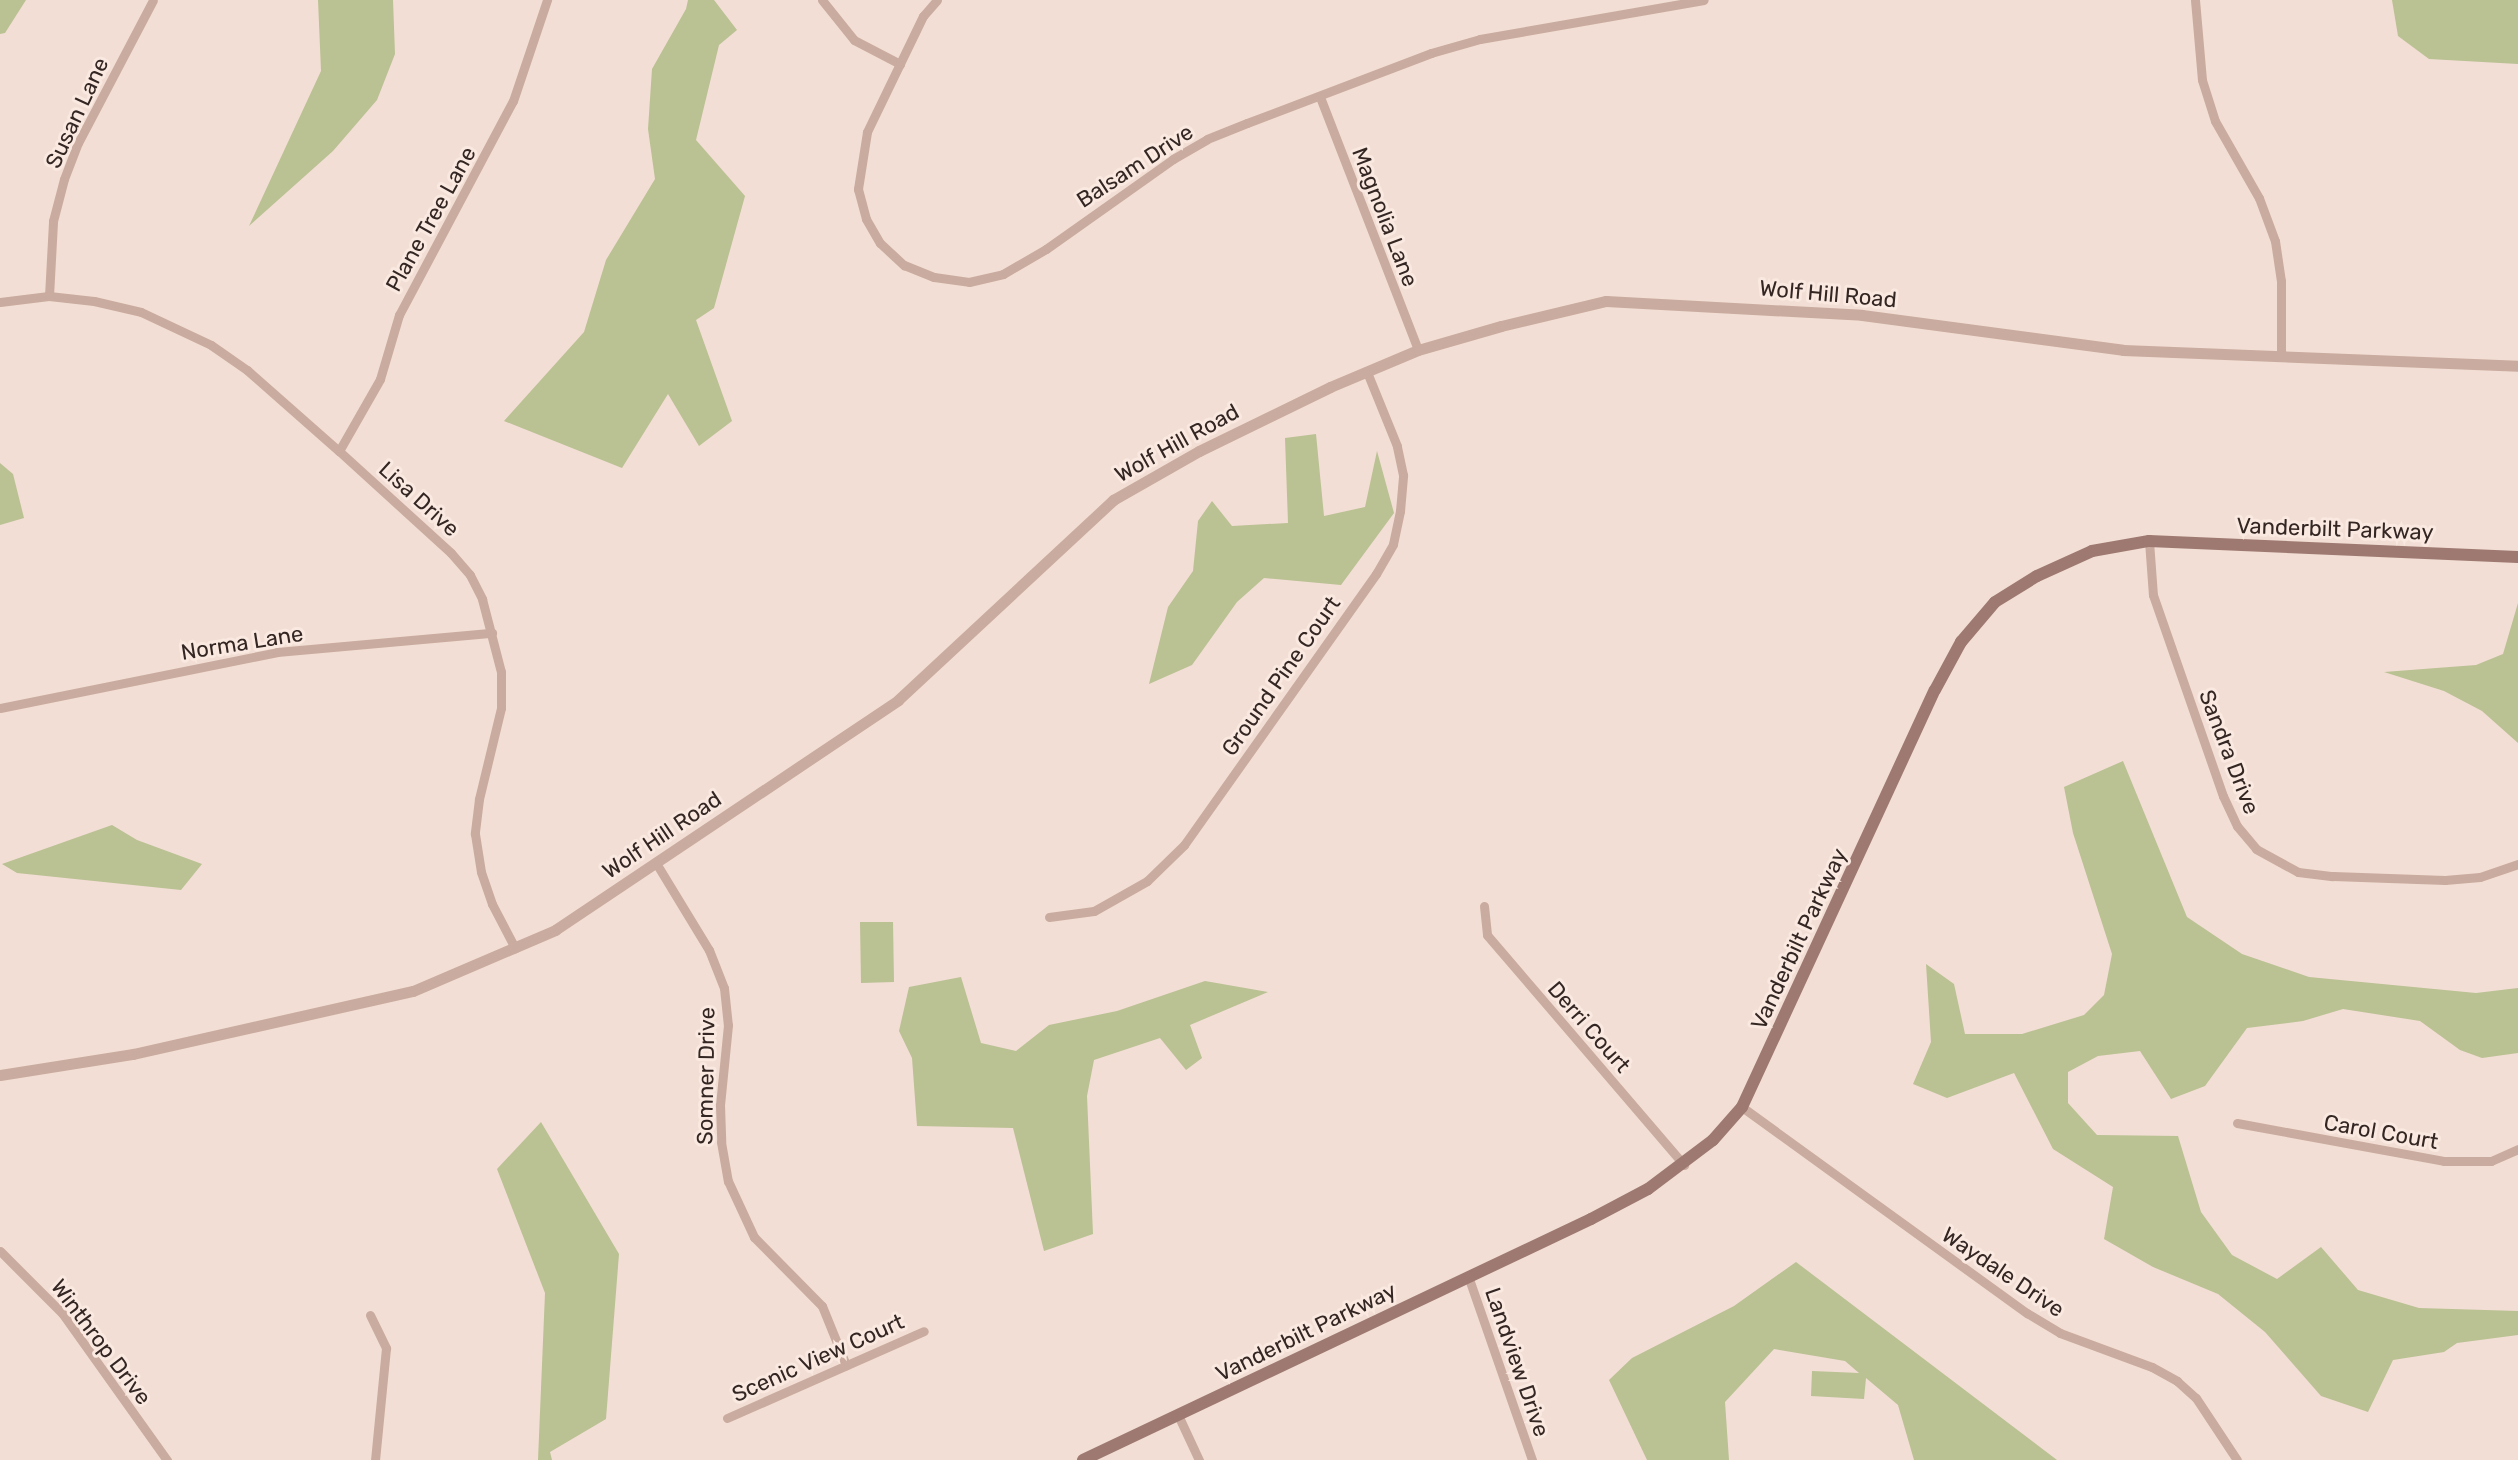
<!DOCTYPE html>
<style>
body{margin:0}
#map{position:relative;width:2518px;height:1460px;overflow:hidden;background:#f2ded4;font-family:Rubik,sans-serif}
div>[style]{position:absolute}
.green>*{inset:0;background:#bac193}
.minor>*{height:9px;margin:-4.5px;padding:0 4.5px;transform-origin:4.5px;border-radius:4.5px;background:#caab9f}
.tertiary>*{height:11px;margin:-5.5px;padding:0 5.5px;transform-origin:5.5px;border-radius:5.5px;background:#caab9f}
.secondary>*{height:12px;margin:-6px;padding:0 6px;transform-origin:6px;border-radius:6px;background:#9e7971}
span{translate:-50% -50%;white-space:nowrap;text-align:center;line-height:1.15;-webkit-text-stroke:6px #fae9e0;paint-order:stroke}
.street-label{font-size:22px;color:#332623}
</style>
<div id="map">
<div class="green">
<div style="clip-path:polygon(0 0,26px 0,5px 33px,0 34px)"></div>
<div style="clip-path:polygon(318px 0,393px 0,395px 54px,377px 100px,333px 151px,249px 226px,321px 71px)"></div>
<div style="clip-path:polygon(688px 0,714px 0,737px 30px,719px 45px,696px 140px,745px 196px,714px 308px,696px 320px,732px 421px,699px 446px,668px 394px,622px 468px,504px 421px,584px 332px,606px 260px,655px 179px,648px 129px,652px 69px,686px 9px)"></div>
<div style="clip-path:polygon(2392px 0,2518px 0,2518px 64px,2429px 59px,2398px 36px)"></div>
<div style="clip-path:polygon(1316px 434px,1324px 516px,1365px 507px,1377px 451px,1394px 513px,1341px 585px,1264px 578px,1237px 602px,1192px 665px,1149px 684px,1168px 607px,1193px 571px,1198px 521px,1212px 501px,1232px 526px,1288px 523px,1285px 438px)"></div>
<div style="clip-path:polygon(0 463px,13px 474px,24px 518px,0 525px)"></div>
<div style="clip-path:polygon(2518px 603px,2518px 743px,2482px 711px,2444px 691px,2384px 672px,2476px 665px,2503px 654px)"></div>
<div style="clip-path:polygon(2123px 761px,2187px 917px,2242px 954px,2309px 977px,2476px 993px,2518px 988px,2518px 1053px,2482px 1058px,2460px 1050px,2420px 1021px,2343px 1009px,2303px 1021px,2247px 1028px,2205px 1086px,2171px 1099px,2140px 1051px,2098px 1056px,2068px 1072px,2068px 1103px,2097px 1135px,2178px 1136px,2201px 1212px,2232px 1255px,2277px 1279px,2321px 1247px,2358px 1290px,2419px 1308px,2518px 1311px,2518px 1335px,2457px 1343px,2444px 1352px,2393px 1360px,2368px 1412px,2321px 1396px,2265px 1332px,2218px 1294px,2153px 1267px,2104px 1239px,2113px 1187px,2053px 1149px,2014px 1073px,1947px 1098px,1913px 1084px,1931px 1042px,1926px 964px,1954px 984px,1965px 1034px,2022px 1034px,2084px 1015px,2104px 995px,2112px 954px,2073px 833px,2064px 787px)"></div>
<div style="clip-path:polygon(112px 825px,137px 840px,202px 864px,181px 890px,17px 873px,2px 864px)"></div>
<div style="clip-path:polygon(860px 922px,893px 922px,894px 982px,861px 983px)"></div>
<div style="clip-path:polygon(961px 977px,981px 1043px,1016px 1051px,1049px 1025px,1117px 1011px,1205px 981px,1268px 992px,1190px 1025px,1202px 1058px,1186px 1070px,1160px 1038px,1094px 1060px,1087px 1096px,1093px 1234px,1044px 1251px,1013px 1128px,917px 1126px,912px 1058px,899px 1031px,909px 987px)"></div>
<div style="clip-path:polygon(541px 1122px,619px 1254px,606px 1419px,550px 1452px,552px 1460px,538px 1460px,545px 1293px,497px 1169px)"></div>
<div style="clip-path:polygon(1796px 1262px,2057px 1460px,1914px 1460px,1898px 1405px,1866px 1378px,1864px 1399px,1811px 1396px,1812px 1371px,1859px 1373px,1845px 1361px,1774px 1349px,1725px 1402px,1729px 1460px,1647px 1460px,1609px 1380px,1632px 1358px,1734px 1306px)"></div>
</div>
<div class="minor">
<div style="left:822px;top:0;width:51px;rotate:51.3deg"></div>
<div style="left:854px;top:40px;width:52px;rotate:27.6deg"></div>
<div style="left:937px;top:0;width:21px;rotate:131deg"></div>
<div style="left:923px;top:16px;width:129px;rotate:115.8deg"></div>
<div style="left:867px;top:132px;width:58px;rotate:99deg"></div>
<div style="left:858px;top:189px;width:31px;rotate:75deg"></div>
<div style="left:866px;top:219px;width:28px;rotate:60deg"></div>
<div style="left:880px;top:243px;width:33px;rotate:43deg"></div>
<div style="left:904px;top:265px;width:32px;rotate:22deg"></div>
<div style="left:934px;top:277px;width:35px;rotate:8deg"></div>
<div style="left:969px;top:282px;width:35px;rotate:-13deg"></div>
<div style="left:1003px;top:274px;width:50px;rotate:-30.2deg"></div>
<div style="left:1046px;top:249px;width:156px;rotate:-35.3deg"></div>
<div style="left:1173px;top:159px;width:39px;rotate:-30deg"></div>
<div style="left:1207px;top:139px;width:43px;rotate:-21.8deg"></div>
<div style="left:1247px;top:123px;width:197px;rotate:-20.8deg"></div>
<div style="left:1431px;top:53px;width:51px;rotate:-15.9deg"></div>
<div style="left:1480px;top:39px;width:227px;rotate:-9.9deg"></div>
<div style="left:2195px;top:0;width:80px;rotate:85deg"></div>
<div style="left:2202px;top:80px;width:43px;rotate:72.4deg"></div>
<div style="left:2215px;top:121px;width:89px;rotate:60.3deg"></div>
<div style="left:2259px;top:198px;width:46px;rotate:69.6deg"></div>
<div style="left:2275px;top:241px;width:40px;rotate:81.5deg"></div>
<div style="left:2281px;top:281px;width:75px;rotate:90deg"></div>
<div style="left:1320px;top:97px;width:271px;rotate:68.8deg"></div>
<div style="left:49px;top:296px;width:75px;rotate:-86.9deg"></div>
<div style="left:53px;top:221px;width:43px;rotate:-75.3deg"></div>
<div style="left:64px;top:179px;width:39px;rotate:-69deg"></div>
<div style="left:78px;top:143px;width:161px;rotate:-62.3deg"></div>
<div style="left:0;top:302px;width:49px;rotate:-7deg"></div>
<div style="left:49px;top:296px;width:45px;rotate:6.3deg"></div>
<div style="left:94px;top:301px;width:48px;rotate:13.2deg"></div>
<div style="left:141px;top:312px;width:77px;rotate:25.2deg"></div>
<div style="left:211px;top:345px;width:44px;rotate:34.8deg"></div>
<div style="left:247px;top:370px;width:123px;rotate:41.4deg"></div>
<div style="left:339px;top:451px;width:151px;rotate:42.3deg"></div>
<div style="left:451px;top:553px;width:29px;rotate:49deg"></div>
<div style="left:470px;top:575px;width:27px;rotate:63deg"></div>
<div style="left:482px;top:599px;width:75px;rotate:75.4deg"></div>
<div style="left:501px;top:672px;width:36px;rotate:90deg"></div>
<div style="left:501px;top:708px;width:94px;rotate:103.6deg"></div>
<div style="left:479px;top:799px;width:35px;rotate:97deg"></div>
<div style="left:475px;top:834px;width:38px;rotate:81deg"></div>
<div style="left:481px;top:872px;width:34px;rotate:71deg"></div>
<div style="left:492px;top:904px;width:50px;rotate:62.4deg"></div>
<div style="left:339px;top:451px;width:83px;rotate:-60.3deg"></div>
<div style="left:380px;top:379px;width:67px;rotate:-73.5deg"></div>
<div style="left:399px;top:315px;width:242px;rotate:-62deg"></div>
<div style="left:513px;top:101px;width:107px;rotate:-71.4deg"></div>
<div style="left:2149px;top:541px;width:54px;rotate:85.8deg"></div>
<div style="left:2153px;top:595px;width:213px;rotate:70.8deg"></div>
<div style="left:2223px;top:796px;width:33px;rotate:65deg"></div>
<div style="left:2237px;top:826px;width:30px;rotate:50deg"></div>
<div style="left:2256px;top:849px;width:48px;rotate:28.7deg"></div>
<div style="left:2298px;top:872px;width:35px;rotate:7deg"></div>
<div style="left:2333px;top:876px;width:112px;rotate:2deg"></div>
<div style="left:2445px;top:880px;width:35px;rotate:-5deg"></div>
<div style="left:2480px;top:877px;width:40px;rotate:-18.9deg"></div>
<div style="left:0;top:708px;width:283px;rotate:-11.4deg"></div>
<div style="left:277px;top:652px;width:216px;rotate:-5.1deg"></div>
<div style="left:656px;top:863px;width:102px;rotate:58.7deg"></div>
<div style="left:709px;top:950px;width:41px;rotate:68.5deg"></div>
<div style="left:724px;top:988px;width:37px;rotate:84deg"></div>
<div style="left:728px;top:1025px;width:80px;rotate:95.7deg"></div>
<div style="left:720px;top:1105px;width:37px;rotate:88deg"></div>
<div style="left:721px;top:1142px;width:40px;rotate:80deg"></div>
<div style="left:728px;top:1181px;width:62px;rotate:65.1deg"></div>
<div style="left:754px;top:1237px;width:97px;rotate:45.4deg"></div>
<div style="left:822px;top:1306px;width:64px;rotate:67.9deg"></div>
<div style="left:1484px;top:906px;width:29px;rotate:84deg"></div>
<div style="left:1487px;top:935px;width:303px;rotate:49.4deg"></div>
<div style="left:1049px;top:917px;width:45px;rotate:-7.6deg"></div>
<div style="left:1094px;top:911px;width:61px;rotate:-29.5deg"></div>
<div style="left:1147px;top:881px;width:52px;rotate:-44.2deg"></div>
<div style="left:1184px;top:845px;width:332px;rotate:-54.7deg"></div>
<div style="left:1376px;top:574px;width:34px;rotate:-60deg"></div>
<div style="left:1393px;top:544px;width:34px;rotate:-78deg"></div>
<div style="left:1400px;top:511px;width:36px;rotate:-85deg"></div>
<div style="left:1403px;top:475px;width:30px;rotate:-102deg"></div>
<div style="left:1397px;top:446px;width:80px;rotate:-112.1deg"></div>
<div style="left:1742px;top:1107px;width:352px;rotate:35.9deg"></div>
<div style="left:2027px;top:1313px;width:39px;rotate:31deg"></div>
<div style="left:2060px;top:1333px;width:98px;rotate:20.3deg"></div>
<div style="left:2152px;top:1367px;width:29px;rotate:29deg"></div>
<div style="left:2177px;top:1381px;width:25px;rotate:42deg"></div>
<div style="left:2196px;top:1398px;width:74px;rotate:56.5deg"></div>
<div style="left:2237px;top:1123px;width:210px;rotate:10.4deg"></div>
<div style="left:2444px;top:1161px;width:47px"></div>
<div style="left:2491px;top:1161px;width:30px;rotate:-24deg"></div>
<div style="left:0;top:1251px;width:88px;rotate:45deg"></div>
<div style="left:62px;top:1313px;width:181px;rotate:54.5deg"></div>
<div style="left:1468px;top:1276px;width:195px;rotate:70.8deg"></div>
<div style="left:370px;top:1315px;width:37px;rotate:64deg"></div>
<div style="left:386px;top:1348px;width:113px;rotate:95.6deg"></div>
<div style="left:1178px;top:1415px;width:50px;rotate:65deg"></div>
<div style="left:727px;top:1418px;width:215px;rotate:-23.8deg"></div>
</div>
<div class="tertiary">
<div style="left:0;top:1075px;width:135px;rotate:-9deg"></div>
<div style="left:133px;top:1054px;width:287px;rotate:-12.7deg"></div>
<div style="left:413px;top:991px;width:155px;rotate:-23.2deg"></div>
<div style="left:555px;top:930px;width:413px;rotate:-33.8deg"></div>
<div style="left:898px;top:700px;width:294px;rotate:-42.9deg"></div>
<div style="left:1113px;top:500px;width:99px;rotate:-29.7deg"></div>
<div style="left:1199px;top:451px;width:146px;rotate:-26deg"></div>
<div style="left:1330px;top:387px;width:95px;rotate:-22.8deg"></div>
<div style="left:1418px;top:350px;width:86px;rotate:-16.1deg"></div>
<div style="left:1501px;top:326px;width:108px;rotate:-13.4deg"></div>
<div style="left:1606px;top:301px;width:256px;rotate:3.1deg"></div>
<div style="left:1862px;top:315px;width:263px;rotate:7.6deg"></div>
<div style="left:2123px;top:350px;width:395px;rotate:2.3deg"></div>
</div>
<div class="secondary">
<div style="left:1083px;top:1460px;width:562px;rotate:-25.38deg"></div>
<div style="left:1591px;top:1219px;width:64px;rotate:-27.8deg"></div>
<div style="left:1648px;top:1189px;width:81px;rotate:-37deg"></div>
<div style="left:1713px;top:1140px;width:44px;rotate:-48.7deg"></div>
<div style="left:1742px;top:1107px;width:459px;rotate:-65.2deg"></div>
<div style="left:1935px;top:690px;width:55px;rotate:-61.6deg"></div>
<div style="left:1961px;top:642px;width:52px;rotate:-49.6deg"></div>
<div style="left:1995px;top:602px;width:49px;rotate:-31.8deg"></div>
<div style="left:2037px;top:576px;width:60px;rotate:-24.4deg"></div>
<div style="left:2092px;top:551px;width:58px;rotate:-10deg"></div>
<div style="left:2149px;top:541px;width:369px;rotate:2.5deg"></div>
</div>
<div class="street-label">
<span style="left:77px;top:113px;rotate:-65deg">Susan Lane</span>
<span style="left:1135px;top:166px;rotate:-33deg">Balsam Drive</span>
<span style="left:1385px;top:217px;rotate:69deg">Magnolia Lane</span>
<span style="left:431px;top:219px;rotate:-61deg">Plane Tree Lane</span>
<span style="left:1828px;top:294px;rotate:5deg">Wolf Hill Road</span>
<span style="left:1177px;top:443px;rotate:-29deg">Wolf Hill Road</span>
<span style="left:419px;top:499px;rotate:42deg">Lisa Drive</span>
<span style="left:2335px;top:529px;rotate:2deg">Vanderbilt Parkway</span>
<span style="left:242px;top:643px;rotate:-9deg">Norma Lane</span>
<span style="left:1281px;top:676px;rotate:-55deg">Ground Pine Court</span>
<span style="left:2229px;top:752px;rotate:69deg">Sandra Drive</span>
<span style="left:662px;top:835px;rotate:-34deg">Wolf Hill Road</span>
<span style="left:1799px;top:939px;rotate:-65deg">Vanderbilt Parkway</span>
<span style="left:1589px;top:1027px;rotate:49deg">Derri Court</span>
<span style="left:706px;top:1076px;rotate:-89deg">Somner Drive</span>
<span style="left:2381px;top:1132px;rotate:10deg">Carol Court</span>
<span style="left:2003px;top:1272px;rotate:34deg">Waydale Drive</span>
<span style="left:1306px;top:1332px;rotate:-26deg">Vanderbilt Parkway</span>
<span style="left:101px;top:1342px;rotate:53deg">Winthrop Drive</span>
<span style="left:818px;top:1358px;rotate:-24deg">Scenic View Court</span>
<span style="left:1517px;top:1362px;rotate:71deg">Landview Drive</span>
</div>
</div>
